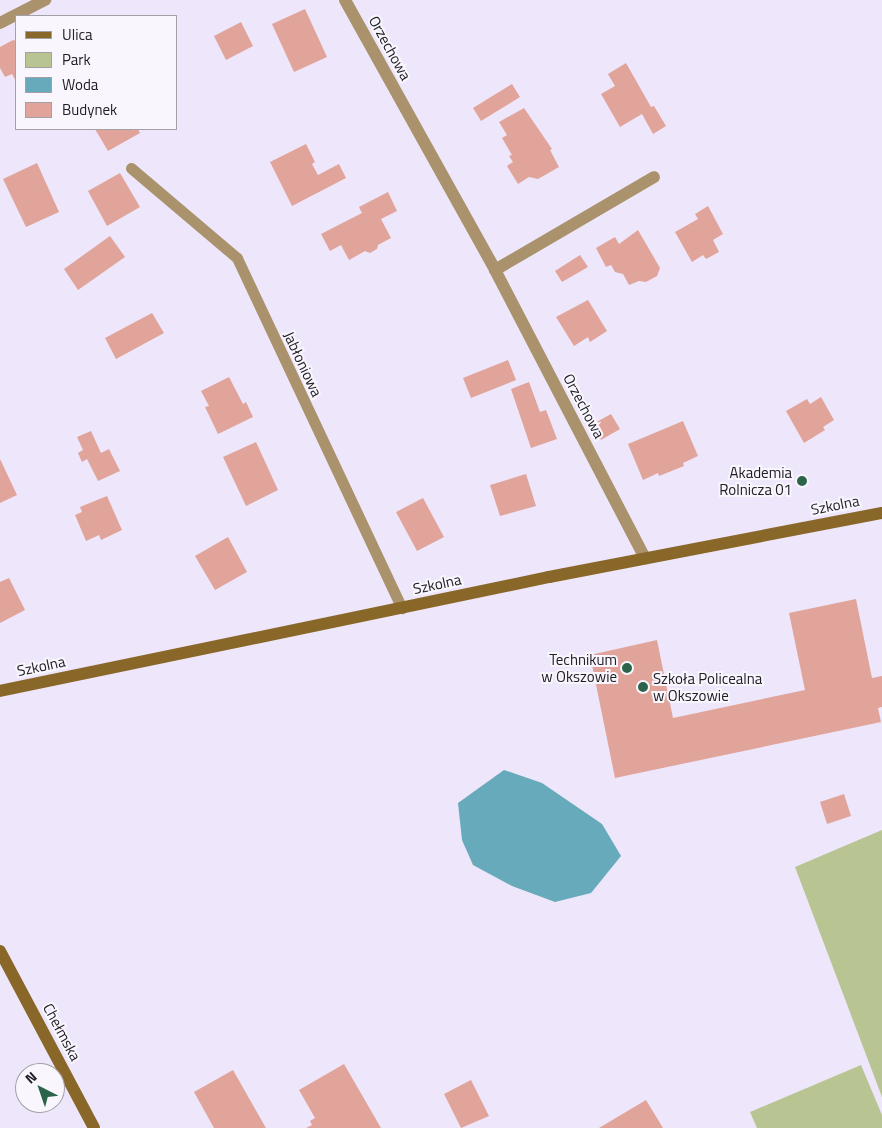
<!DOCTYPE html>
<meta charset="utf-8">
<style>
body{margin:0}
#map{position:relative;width:882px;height:1128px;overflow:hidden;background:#eee6fa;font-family:"Titillium Web",sans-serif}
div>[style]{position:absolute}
.green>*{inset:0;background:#b8c592}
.water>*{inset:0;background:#66aabc}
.building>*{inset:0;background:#e0a49a}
.lane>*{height:11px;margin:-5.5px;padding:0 5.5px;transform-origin:5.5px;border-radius:5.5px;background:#aa926c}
.street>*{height:12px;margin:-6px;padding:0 6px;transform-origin:6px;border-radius:6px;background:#aa926c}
.secondary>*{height:12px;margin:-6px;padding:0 6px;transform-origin:6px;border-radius:6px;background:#896728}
.dots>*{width:14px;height:14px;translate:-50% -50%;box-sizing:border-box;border:2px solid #f9f6fe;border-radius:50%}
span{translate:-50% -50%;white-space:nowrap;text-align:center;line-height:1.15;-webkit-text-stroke:4px #f9f6fe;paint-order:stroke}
.street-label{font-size:15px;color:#222026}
.poi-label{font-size:15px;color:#222026}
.right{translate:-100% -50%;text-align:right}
.left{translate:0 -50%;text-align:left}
.legend{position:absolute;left:15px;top:15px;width:162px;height:115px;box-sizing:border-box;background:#f9f6fe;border:1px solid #a3a0a8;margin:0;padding:6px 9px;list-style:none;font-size:15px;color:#222026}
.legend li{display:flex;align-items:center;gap:10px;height:25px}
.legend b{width:25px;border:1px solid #a3a0a8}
.north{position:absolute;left:15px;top:1063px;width:50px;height:50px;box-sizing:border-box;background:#f9f6fe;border:1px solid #a3a0a8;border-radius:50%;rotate:319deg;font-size:14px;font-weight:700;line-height:20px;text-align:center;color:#222026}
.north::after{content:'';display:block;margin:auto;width:18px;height:22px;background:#2c644b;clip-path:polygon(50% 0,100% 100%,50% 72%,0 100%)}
</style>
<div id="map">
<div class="green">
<div style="clip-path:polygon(882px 830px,882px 1097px,795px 867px)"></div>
<div style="clip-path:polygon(861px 1065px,882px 1115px,882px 1128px,757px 1128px,750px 1112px)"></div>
</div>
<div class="water">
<div style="clip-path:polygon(504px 770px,542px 783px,602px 824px,621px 856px,591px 893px,555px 902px,512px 886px,473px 865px,462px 840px,458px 803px)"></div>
</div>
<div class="building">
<div style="clip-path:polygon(305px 9px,327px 57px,294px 72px,272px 24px)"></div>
<div style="clip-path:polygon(241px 22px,253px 46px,226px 60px,214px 36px)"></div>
<div style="clip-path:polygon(13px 40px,16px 41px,16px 81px,12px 74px,5px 77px,0 68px,0 47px)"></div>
<div style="clip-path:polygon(626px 63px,651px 107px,654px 106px,666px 126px,653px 134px,642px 114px,620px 127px,601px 94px,615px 86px,608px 74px)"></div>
<div style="clip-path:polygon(512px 84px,520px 97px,481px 121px,473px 108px)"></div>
<div style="clip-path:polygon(524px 108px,552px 149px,550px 150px,559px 167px,538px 179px,529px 177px,518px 184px,507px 166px,513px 162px,509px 156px,512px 155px,502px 138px,507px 135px,499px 122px)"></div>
<div style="clip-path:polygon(95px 129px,138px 129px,140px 133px,108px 151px)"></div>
<div style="clip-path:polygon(306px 144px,315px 162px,312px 164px,318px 175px,339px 164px,346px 178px,292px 206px,270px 162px)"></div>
<div style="clip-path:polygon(37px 163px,59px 212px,26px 227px,3px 179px)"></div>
<div style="clip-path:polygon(120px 173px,140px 207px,107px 226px,88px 191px)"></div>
<div style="clip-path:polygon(388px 192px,397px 211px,381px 219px,391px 238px,378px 245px,377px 249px,370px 253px,365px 251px,349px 260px,341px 245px,330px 251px,321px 234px,362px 213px,359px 207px)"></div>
<div style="clip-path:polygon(708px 206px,723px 234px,713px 240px,719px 252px,706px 259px,703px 255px,692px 262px,675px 232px,698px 219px,695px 214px)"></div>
<div style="clip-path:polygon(638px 230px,660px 268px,657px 276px,646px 282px,639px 281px,629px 285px,623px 274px,615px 272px,611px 265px,606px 267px,596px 248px,615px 237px,619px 244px)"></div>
<div style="clip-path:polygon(110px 236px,125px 257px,78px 290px,64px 269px)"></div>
<div style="clip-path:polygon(580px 255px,588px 267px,562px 282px,555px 271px)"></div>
<div style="clip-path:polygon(588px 300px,607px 331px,590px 342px,588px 337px,574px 346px,556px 317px)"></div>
<div style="clip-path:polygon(152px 313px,164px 333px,116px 359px,105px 338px)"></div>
<div style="clip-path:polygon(508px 360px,516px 380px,471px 398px,463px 378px)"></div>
<div style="clip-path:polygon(229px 377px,243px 404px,246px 402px,253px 417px,218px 434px,205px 407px,209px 406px,201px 391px)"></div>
<div style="clip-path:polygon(529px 382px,540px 412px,546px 410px,557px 439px,531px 448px,511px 389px)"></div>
<div style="clip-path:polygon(821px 397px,834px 420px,823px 427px,825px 430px,804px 443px,786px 411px,807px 399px,810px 404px)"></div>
<div style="clip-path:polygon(611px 414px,620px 429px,601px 440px,593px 424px)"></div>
<div style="clip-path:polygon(683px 421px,698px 456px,683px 463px,684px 466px,659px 476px,658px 473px,643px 480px,628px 444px)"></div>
<div style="clip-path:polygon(91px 431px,101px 453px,109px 449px,120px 471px,98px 481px,87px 459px,82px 462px,78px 453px,83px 450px,77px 437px)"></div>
<div style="clip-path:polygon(256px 442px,278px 490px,246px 506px,223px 457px)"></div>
<div style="clip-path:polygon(0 459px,17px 495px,0 503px)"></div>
<div style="clip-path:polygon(526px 474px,536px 506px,500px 516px,490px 485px)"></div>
<div style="clip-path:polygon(107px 496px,122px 530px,101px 540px,99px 535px,86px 541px,75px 515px,82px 512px,80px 507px)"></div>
<div style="clip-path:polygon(423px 498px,444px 537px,417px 551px,396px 512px)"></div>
<div style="clip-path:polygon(228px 537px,247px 572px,215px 590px,195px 556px)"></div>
<div style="clip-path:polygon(9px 578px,25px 610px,0 623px,0 582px)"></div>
<div style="clip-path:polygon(856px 599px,872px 678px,882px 676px,882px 707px,878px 708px,881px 722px,615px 778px,590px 655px,657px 640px,673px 718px,805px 690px,789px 613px)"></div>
<div style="clip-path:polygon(844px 794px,851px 816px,827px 824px,820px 802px)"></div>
<div style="clip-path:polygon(344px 1064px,381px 1128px,306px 1128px,312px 1125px,310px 1121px,315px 1118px,299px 1090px)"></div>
<div style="clip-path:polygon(233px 1070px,266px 1128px,214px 1128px,194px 1092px)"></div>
<div style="clip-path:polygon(471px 1080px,489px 1116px,461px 1128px,444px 1094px)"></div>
<div style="clip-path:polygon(646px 1100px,663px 1128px,599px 1128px)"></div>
</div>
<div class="lane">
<div style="left:131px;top:168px;width:139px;rotate:40.3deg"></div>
<div style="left:237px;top:258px;width:387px;rotate:64.8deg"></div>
</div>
<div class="street">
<div style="left:345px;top:0;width:309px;rotate:60.9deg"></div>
<div style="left:495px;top:270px;width:325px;rotate:62.5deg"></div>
<div style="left:0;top:23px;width:51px;rotate:-27.1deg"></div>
<div style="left:495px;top:270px;width:184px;rotate:-30.3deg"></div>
</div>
<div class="secondary">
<div style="left:0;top:691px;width:561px;rotate:-11.73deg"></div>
<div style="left:549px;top:577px;width:339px;rotate:-10.9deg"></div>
<div style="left:0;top:951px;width:200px;rotate:62deg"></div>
</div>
<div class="dots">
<div style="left:802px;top:481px;background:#2c644b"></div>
<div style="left:627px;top:668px;background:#2c644b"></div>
<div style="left:643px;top:687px;background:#2c644b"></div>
</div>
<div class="street-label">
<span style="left:390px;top:48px;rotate:61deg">Orzechowa</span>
<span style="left:303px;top:364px;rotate:65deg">Jabłoniowa</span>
<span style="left:584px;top:406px;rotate:62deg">Orzechowa</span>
<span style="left:835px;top:505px;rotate:-11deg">Szkolna</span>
<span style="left:437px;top:584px;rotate:-12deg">Szkolna</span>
<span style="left:41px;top:666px;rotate:-12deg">Szkolna</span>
<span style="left:62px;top:1032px;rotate:62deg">Chełmska</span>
</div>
<div class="poi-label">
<span class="right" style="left:792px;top:481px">Akademia<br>Rolnicza 01</span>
<span class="right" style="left:617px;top:668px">Technikum<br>w Okszowie</span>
<span class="left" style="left:653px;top:687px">Szkoła Policealna<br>w Okszowie</span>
</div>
<ul class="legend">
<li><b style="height:6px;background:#896728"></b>Ulica</li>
<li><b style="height:14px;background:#b8c592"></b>Park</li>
<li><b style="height:14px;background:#66aabc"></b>Woda</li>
<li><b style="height:14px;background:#e0a49a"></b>Budynek</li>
</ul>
<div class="north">N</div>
</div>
